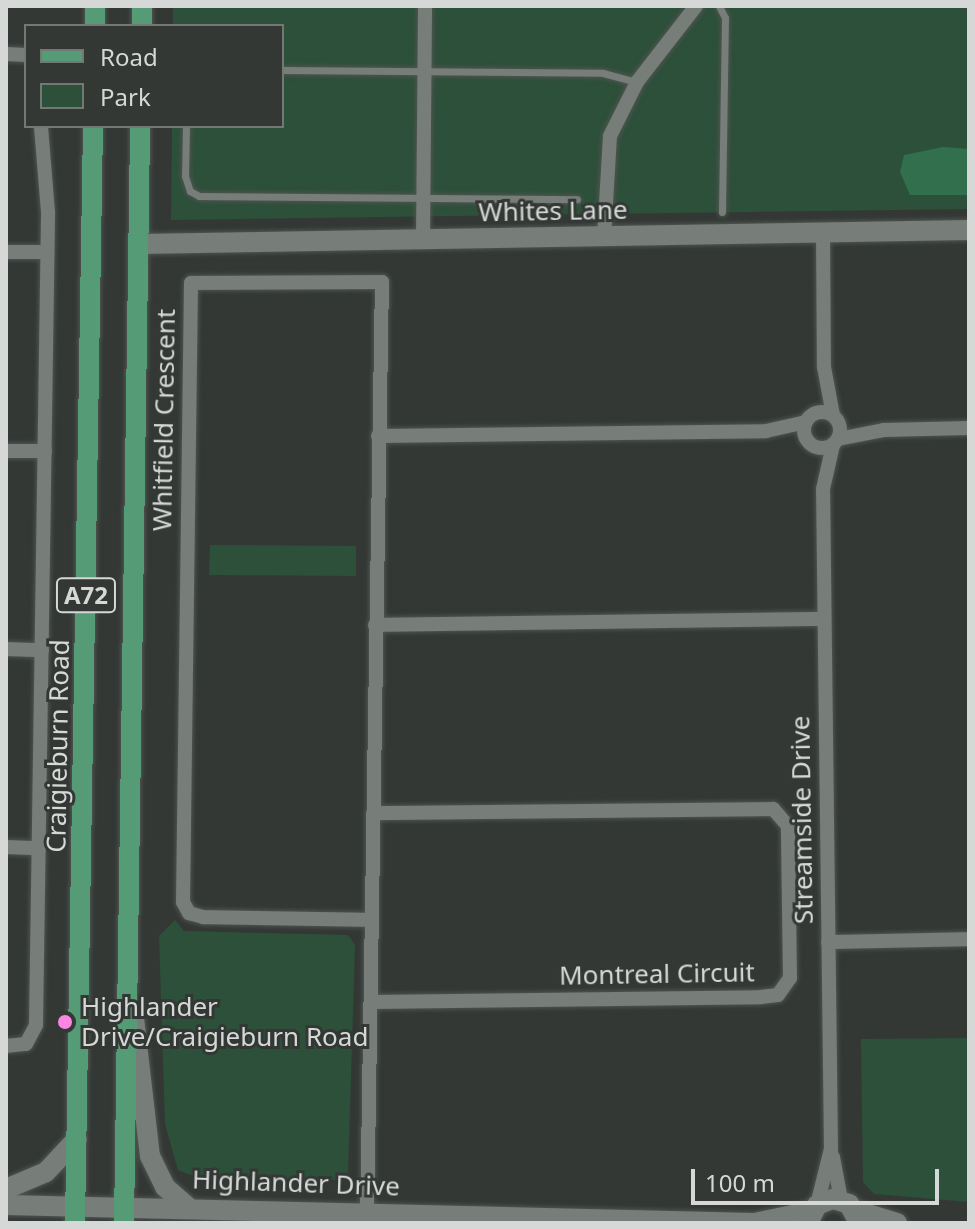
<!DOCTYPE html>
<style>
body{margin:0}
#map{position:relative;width:975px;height:1229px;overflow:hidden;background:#333835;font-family:"Noto Sans",sans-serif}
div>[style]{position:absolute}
.green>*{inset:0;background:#2d503a}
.water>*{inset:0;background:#326f4c}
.roads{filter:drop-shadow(0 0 2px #4f5450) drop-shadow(0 0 2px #4f5450)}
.lane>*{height:7px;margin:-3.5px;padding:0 3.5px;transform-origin:3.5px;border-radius:3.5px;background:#777d79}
.street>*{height:14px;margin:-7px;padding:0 7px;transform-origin:7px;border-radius:7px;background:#777d79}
.street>.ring{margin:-7px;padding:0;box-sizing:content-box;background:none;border:14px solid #777d79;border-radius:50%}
.secondary>*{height:20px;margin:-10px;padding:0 10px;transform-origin:10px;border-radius:10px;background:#777d79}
.primary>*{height:20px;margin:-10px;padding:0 10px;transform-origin:10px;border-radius:10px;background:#559b75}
.dots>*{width:22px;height:22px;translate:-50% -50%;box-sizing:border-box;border:4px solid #333835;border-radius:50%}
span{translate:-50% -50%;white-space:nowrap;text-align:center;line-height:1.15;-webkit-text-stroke:6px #333835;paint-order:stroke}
.shield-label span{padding:2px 6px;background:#333835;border:2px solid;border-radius:6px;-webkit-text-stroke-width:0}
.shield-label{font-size:24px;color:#d5d8d6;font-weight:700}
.street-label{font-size:26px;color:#d5d8d6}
.poi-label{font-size:26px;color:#d5d8d6}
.left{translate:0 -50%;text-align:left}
.frame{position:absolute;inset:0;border:8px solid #d5d8d6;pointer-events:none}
.legend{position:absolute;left:24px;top:24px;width:260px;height:104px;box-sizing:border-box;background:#333835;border:2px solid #747875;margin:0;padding:10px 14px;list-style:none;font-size:24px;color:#d5d8d6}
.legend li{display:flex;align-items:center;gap:16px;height:40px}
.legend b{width:40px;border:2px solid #747875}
.scale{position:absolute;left:691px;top:1169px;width:248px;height:36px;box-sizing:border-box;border:4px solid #d5d8d6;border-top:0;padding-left:10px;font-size:24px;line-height:28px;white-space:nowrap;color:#d5d8d6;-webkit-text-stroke:6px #333835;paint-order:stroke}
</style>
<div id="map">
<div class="green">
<div style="clip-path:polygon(173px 6px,969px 6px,969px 209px,171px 220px,172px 126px,282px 126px,282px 26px,173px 26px)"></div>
<div style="clip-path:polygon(210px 545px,356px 546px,356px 576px,209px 575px)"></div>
<div style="clip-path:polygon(175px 920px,184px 931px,348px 935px,355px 945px,348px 1172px,341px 1180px,196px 1177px,178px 1170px,165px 1124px,159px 936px)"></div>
<div style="clip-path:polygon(969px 1038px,969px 1202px,874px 1194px,863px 1182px,861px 1039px)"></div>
</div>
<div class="water">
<div style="clip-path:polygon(943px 147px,969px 149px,969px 195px,910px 195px,900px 172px,904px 155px)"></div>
</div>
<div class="roads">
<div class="lane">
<div style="left:719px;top:6px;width:13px;rotate:63deg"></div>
<div style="left:725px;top:18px;width:194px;rotate:90.9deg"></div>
<div style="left:282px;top:70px;width:321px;rotate:0.5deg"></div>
<div style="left:603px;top:73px;width:35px;rotate:15deg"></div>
<div style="left:186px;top:126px;width:50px;rotate:91.1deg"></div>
<div style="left:185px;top:176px;width:16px;rotate:72deg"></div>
<div style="left:190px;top:191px;width:10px;rotate:29deg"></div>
<div style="left:199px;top:196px;width:378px;rotate:0.5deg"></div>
</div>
<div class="street">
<div style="left:6px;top:54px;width:20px;rotate:3deg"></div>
<div style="left:823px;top:233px;width:134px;rotate:89.6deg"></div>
<div style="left:824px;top:367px;width:49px;rotate:79.4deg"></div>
<div style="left:604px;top:237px;width:101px;rotate:-86.6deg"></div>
<div style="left:610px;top:136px;width:60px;rotate:-63.4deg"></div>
<div style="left:637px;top:82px;width:96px;rotate:-52.2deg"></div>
<div style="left:423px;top:240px;width:234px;rotate:-89.5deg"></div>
<div style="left:6px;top:252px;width:41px"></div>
<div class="ring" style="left:804px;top:412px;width:22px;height:22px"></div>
<div style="left:378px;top:436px;width:388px;rotate:-0.7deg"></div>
<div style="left:766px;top:431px;width:41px;rotate:-12.7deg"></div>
<div style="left:838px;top:439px;width:47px;rotate:-11.1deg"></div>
<div style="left:884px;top:430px;width:85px;rotate:-1.3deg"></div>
<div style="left:6px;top:451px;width:39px"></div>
<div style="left:375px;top:625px;width:449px;rotate:-0.8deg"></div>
<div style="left:6px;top:649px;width:36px;rotate:2deg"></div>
<div style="left:6px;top:847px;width:33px;rotate:2deg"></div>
<div style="left:828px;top:942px;width:141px;rotate:-1.2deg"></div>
<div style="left:371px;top:1002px;width:390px;rotate:-0.7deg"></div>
<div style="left:761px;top:997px;width:17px;rotate:-7deg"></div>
<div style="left:778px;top:995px;width:21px;rotate:-55deg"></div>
<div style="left:790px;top:978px;width:152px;rotate:-90.8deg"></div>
<div style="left:788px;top:826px;width:23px;rotate:-131deg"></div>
<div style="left:773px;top:809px;width:400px;rotate:179.4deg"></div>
<div style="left:6px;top:1046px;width:20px;rotate:-6deg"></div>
<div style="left:26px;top:1044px;width:21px;rotate:-62deg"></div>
<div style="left:36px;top:1025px;width:813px;rotate:-89.15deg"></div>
<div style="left:48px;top:212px;width:86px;rotate:-94.7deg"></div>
<div style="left:833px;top:1157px;width:44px;rotate:79.5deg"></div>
<div style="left:817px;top:1205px;width:58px;rotate:-76deg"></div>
<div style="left:831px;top:1149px;width:660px;rotate:-90.69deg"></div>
<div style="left:823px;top:489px;width:45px;rotate:-77.2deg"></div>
<div style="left:367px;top:1223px;width:941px;rotate:-89.09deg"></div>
<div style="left:382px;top:282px;width:191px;rotate:179.7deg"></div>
<div style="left:191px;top:283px;width:619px;rotate:90.74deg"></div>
<div style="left:183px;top:902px;width:13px;rotate:61deg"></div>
<div style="left:189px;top:913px;width:15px;rotate:16deg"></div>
<div style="left:203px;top:917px;width:169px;rotate:1deg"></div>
</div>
<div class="secondary">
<div style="left:139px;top:244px;width:830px;rotate:-0.97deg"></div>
<div style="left:134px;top:1018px;width:139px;rotate:83.4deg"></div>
<div style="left:150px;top:1156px;width:34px;rotate:64deg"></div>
<div style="left:165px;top:1187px;width:29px;rotate:41deg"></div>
<div style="left:6px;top:1189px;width:43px;rotate:-23deg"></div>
<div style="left:46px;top:1172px;width:45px;rotate:-46.8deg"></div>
<div style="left:6px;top:1205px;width:748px;rotate:1.38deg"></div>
<div style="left:754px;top:1223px;width:59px;rotate:-11.7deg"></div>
<div style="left:855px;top:1210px;width:44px;rotate:17.2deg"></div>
<div style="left:808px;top:1223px;width:20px;rotate:-63deg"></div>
<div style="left:817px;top:1205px;width:17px;rotate:-21deg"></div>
<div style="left:833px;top:1199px;width:17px;rotate:17deg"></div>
<div style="left:849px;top:1204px;width:21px;rotate:62deg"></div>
</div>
<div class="primary">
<div style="left:95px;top:26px;width:20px;rotate:-90deg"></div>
<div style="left:142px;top:26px;width:20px;rotate:-90deg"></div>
<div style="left:75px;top:1223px;width:1097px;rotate:-89.06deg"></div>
<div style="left:124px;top:1223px;width:1097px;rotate:-89.16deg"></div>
</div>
</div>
<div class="dots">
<div style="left:65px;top:1022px;background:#fd86e3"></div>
</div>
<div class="shield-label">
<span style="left:86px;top:595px">A72</span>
</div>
<div class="street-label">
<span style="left:553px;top:211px;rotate:-1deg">Whites Lane</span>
<span style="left:164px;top:420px;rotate:-89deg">Whitfield Crescent</span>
<span style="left:58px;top:746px;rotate:-89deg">Craigieburn Road</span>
<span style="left:802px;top:820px;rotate:-91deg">Streamside Drive</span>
<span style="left:657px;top:974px;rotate:-1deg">Montreal Circuit</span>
<span style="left:296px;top:1183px;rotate:2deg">Highlander Drive</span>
</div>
<div class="poi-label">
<span class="left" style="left:81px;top:1022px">Highlander<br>Drive/Craigieburn Road</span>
</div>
<div class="frame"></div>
<ul class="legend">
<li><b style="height:10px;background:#559b75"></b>Road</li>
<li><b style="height:22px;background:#2d503a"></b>Park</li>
</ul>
<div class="scale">100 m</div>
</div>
